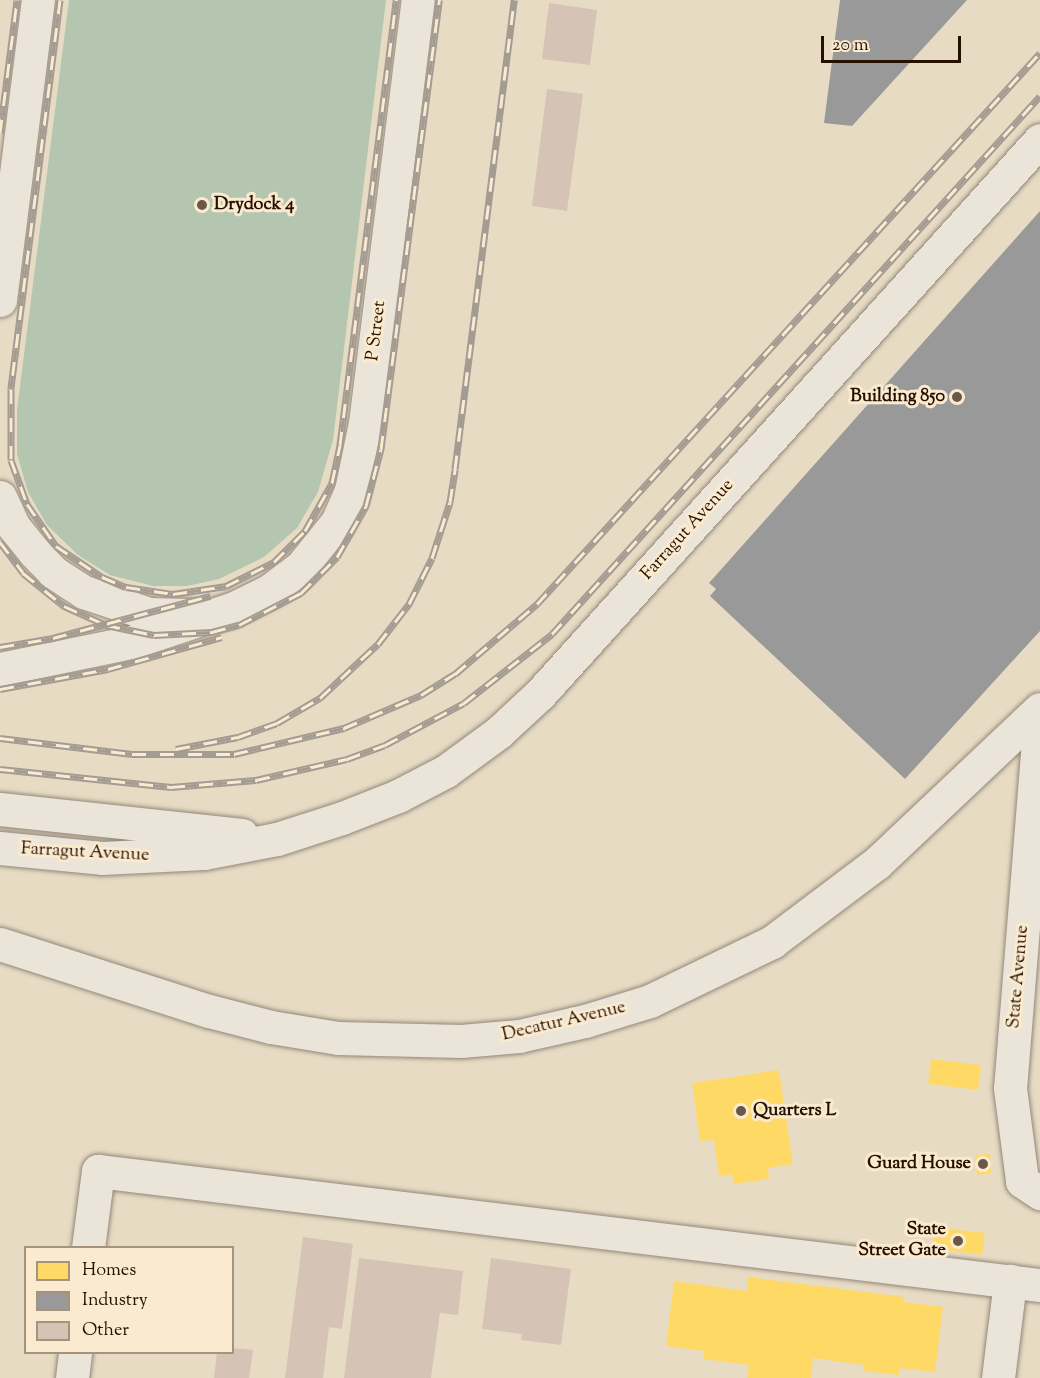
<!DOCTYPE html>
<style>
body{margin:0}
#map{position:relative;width:1040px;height:1378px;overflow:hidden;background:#e8dbc4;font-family:"Sorts Mill Goudy",serif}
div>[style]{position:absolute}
.water>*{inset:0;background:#b4c6b0}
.homes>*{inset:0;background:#ffd966}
.industry>*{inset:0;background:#999}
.building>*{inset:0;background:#d5c4b5}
.roads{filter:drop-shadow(0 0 2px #928879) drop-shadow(0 0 2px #928879)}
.minor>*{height:33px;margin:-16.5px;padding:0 16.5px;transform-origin:16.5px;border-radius:16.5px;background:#ebe4d9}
.rail>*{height:7px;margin-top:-3.5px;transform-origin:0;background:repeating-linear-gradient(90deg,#faeacf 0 14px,#a49c92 0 28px);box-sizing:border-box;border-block:2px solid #a49c92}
.dots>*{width:16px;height:16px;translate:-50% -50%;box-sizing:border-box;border:3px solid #faeacf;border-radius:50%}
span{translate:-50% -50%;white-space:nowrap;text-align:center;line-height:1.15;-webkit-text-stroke:6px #faeacf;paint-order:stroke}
.poi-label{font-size:18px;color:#261000;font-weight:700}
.left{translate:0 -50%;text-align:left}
.right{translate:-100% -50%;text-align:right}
.street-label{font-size:18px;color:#261000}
.legend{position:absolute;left:24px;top:1246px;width:210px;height:108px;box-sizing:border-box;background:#faeacf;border:2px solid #a5937c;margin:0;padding:8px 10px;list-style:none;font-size:18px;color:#261000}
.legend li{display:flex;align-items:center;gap:12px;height:30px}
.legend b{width:30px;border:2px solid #a5937c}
.scale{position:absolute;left:821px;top:36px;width:140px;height:27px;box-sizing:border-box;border:3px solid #261000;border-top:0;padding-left:8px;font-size:18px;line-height:21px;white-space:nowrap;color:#261000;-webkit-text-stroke:4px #faeacf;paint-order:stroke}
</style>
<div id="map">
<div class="water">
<div style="clip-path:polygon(69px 0,386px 0,333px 440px,318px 492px,297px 528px,264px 557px,219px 579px,187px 586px,153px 586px,110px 575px,78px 555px,47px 525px,28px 492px,17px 454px,17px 410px)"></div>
</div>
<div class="homes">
<div style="clip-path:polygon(931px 1059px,981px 1065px,978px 1090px,928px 1084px)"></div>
<div style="clip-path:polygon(779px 1070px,793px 1164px,768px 1168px,769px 1179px,734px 1184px,732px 1174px,719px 1176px,714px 1140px,700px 1141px,692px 1083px)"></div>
<div style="clip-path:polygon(990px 1154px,991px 1173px,977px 1175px,975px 1155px)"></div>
<div style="clip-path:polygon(934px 1227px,985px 1233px,982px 1255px,932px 1248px)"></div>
<div style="clip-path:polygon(748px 1277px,904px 1297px,903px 1302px,943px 1307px,935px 1372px,900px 1368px,899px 1375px,863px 1371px,864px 1365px,813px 1358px,811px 1378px,747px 1378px,749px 1365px,703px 1359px,704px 1351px,666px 1346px,674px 1281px,747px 1291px)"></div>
</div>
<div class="industry">
<div style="clip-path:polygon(840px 0,967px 0,852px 126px,824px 123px)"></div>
<div style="clip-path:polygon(1040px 211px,1040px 631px,905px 779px,710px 596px,716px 589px,709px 583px)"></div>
</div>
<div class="building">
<div style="clip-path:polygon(549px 3px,597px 10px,590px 65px,542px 59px)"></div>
<div style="clip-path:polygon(547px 89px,583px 94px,567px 211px,532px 206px)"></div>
<div style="clip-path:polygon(303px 1237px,353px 1244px,342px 1329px,329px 1327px,323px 1378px,285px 1378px)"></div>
<div style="clip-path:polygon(359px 1258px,463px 1271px,458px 1315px,440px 1313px,431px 1378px,344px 1378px)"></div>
<div style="clip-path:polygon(491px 1258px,571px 1269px,561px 1345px,521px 1340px,522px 1334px,482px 1329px)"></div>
<div style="clip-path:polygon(232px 1348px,253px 1350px,249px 1378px,214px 1378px,217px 1352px,232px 1352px)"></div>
</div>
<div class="roads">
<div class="minor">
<div style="left:0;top:300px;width:302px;rotate:-82.8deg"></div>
<div style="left:0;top:497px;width:33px;rotate:65deg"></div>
<div style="left:14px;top:527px;width:32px;rotate:51deg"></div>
<div style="left:34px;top:552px;width:28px;rotate:46deg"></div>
<div style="left:53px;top:572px;width:37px;rotate:33deg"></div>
<div style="left:84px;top:592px;width:69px;rotate:18.7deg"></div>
<div style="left:149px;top:614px;width:41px;rotate:1.4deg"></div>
<div style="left:0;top:669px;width:135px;rotate:-11.6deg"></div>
<div style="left:132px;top:642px;width:108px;rotate:-18.4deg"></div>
<div style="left:234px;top:608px;width:39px;rotate:-26deg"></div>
<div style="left:269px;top:591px;width:39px;rotate:-37deg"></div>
<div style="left:300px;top:568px;width:59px;rotate:-51.2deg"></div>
<div style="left:337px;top:522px;width:35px;rotate:-66deg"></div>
<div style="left:351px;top:490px;width:68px;rotate:-78.2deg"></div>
<div style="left:365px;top:423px;width:426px;rotate:-82.9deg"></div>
<div style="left:1040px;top:716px;width:373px;rotate:94.6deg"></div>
<div style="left:1010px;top:1088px;width:94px;rotate:82.6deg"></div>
<div style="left:1022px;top:1181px;width:22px;rotate:34deg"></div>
<div style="left:0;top:809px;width:243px;rotate:6.1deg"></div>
<div style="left:0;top:848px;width:102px;rotate:5.6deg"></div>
<div style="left:102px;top:858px;width:102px;rotate:-2.8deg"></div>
<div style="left:204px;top:853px;width:74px;rotate:-10.9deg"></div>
<div style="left:277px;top:839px;width:68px;rotate:-17.9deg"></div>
<div style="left:342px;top:818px;width:60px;rotate:-21.4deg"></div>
<div style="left:398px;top:796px;width:54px;rotate:-27.5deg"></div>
<div style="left:446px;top:771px;width:66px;rotate:-36.3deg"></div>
<div style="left:499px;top:732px;width:56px;rotate:-42.8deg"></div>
<div style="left:540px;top:694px;width:746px;rotate:-47.93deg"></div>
<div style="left:0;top:944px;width:219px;rotate:17.8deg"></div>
<div style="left:209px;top:1011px;width:64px;rotate:14.5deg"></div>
<div style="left:271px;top:1027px;width:68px;rotate:9.3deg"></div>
<div style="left:338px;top:1038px;width:123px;rotate:1.4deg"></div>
<div style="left:461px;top:1041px;width:58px;rotate:-4.9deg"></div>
<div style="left:519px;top:1036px;width:68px;rotate:-12.8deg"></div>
<div style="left:585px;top:1021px;width:68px;rotate:-17.1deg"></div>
<div style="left:650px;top:1001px;width:136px;rotate:-25.8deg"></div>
<div style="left:772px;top:942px;width:131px;rotate:-37deg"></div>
<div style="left:877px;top:863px;width:224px;rotate:-43.4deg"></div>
<div style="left:88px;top:1248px;width:78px;rotate:-82.6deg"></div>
<div style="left:98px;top:1171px;width:949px;rotate:6.9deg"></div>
<div style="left:72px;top:1378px;width:26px;rotate:-83deg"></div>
<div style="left:998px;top:1378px;width:98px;rotate:-82.9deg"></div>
</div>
</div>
<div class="rail">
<div style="left:60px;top:0;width:392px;rotate:97.2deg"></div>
<div style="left:11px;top:389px;width:71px;rotate:90deg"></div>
<div style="left:11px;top:460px;width:47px;rotate:70deg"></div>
<div style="left:27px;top:504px;width:51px;rotate:55.4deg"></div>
<div style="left:56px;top:546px;width:55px;rotate:34deg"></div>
<div style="left:102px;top:577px;width:26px;rotate:23deg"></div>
<div style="left:126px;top:587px;width:48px;rotate:8.5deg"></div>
<div style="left:173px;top:594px;width:54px;rotate:-8.6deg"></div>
<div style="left:226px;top:586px;width:54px;rotate:-26.6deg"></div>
<div style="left:274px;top:562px;width:44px;rotate:-45deg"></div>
<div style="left:305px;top:531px;width:55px;rotate:-60.6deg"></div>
<div style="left:332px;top:483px;width:39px;rotate:-78deg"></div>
<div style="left:340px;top:445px;width:449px;rotate:-82.8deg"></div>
<div style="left:0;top:133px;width:134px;rotate:-82.7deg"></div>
<div style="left:0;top:542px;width:39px;rotate:53deg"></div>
<div style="left:23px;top:573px;width:53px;rotate:38.8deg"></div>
<div style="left:64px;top:606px;width:46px;rotate:24.3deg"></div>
<div style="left:106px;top:625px;width:49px;rotate:11.8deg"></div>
<div style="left:154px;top:635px;width:58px;rotate:-3deg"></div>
<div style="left:212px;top:632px;width:28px;rotate:-15deg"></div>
<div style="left:239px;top:625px;width:70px;rotate:-27.3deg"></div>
<div style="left:301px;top:593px;width:51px;rotate:-45deg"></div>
<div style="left:337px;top:557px;width:59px;rotate:-60.4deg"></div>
<div style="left:366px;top:506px;width:59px;rotate:-75.3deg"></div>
<div style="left:381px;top:449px;width:453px;rotate:-82.6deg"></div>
<div style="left:0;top:647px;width:54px;rotate:-9.6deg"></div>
<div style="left:53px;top:638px;width:163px;rotate:-15deg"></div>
<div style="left:0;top:689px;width:110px;rotate:-10.5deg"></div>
<div style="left:108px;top:669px;width:118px;rotate:-15.7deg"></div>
<div style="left:0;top:738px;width:133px;rotate:6.9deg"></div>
<div style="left:132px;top:754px;width:102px"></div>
<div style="left:234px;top:754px;width:113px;rotate:-13.3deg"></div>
<div style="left:344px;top:728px;width:84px;rotate:-23.2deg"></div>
<div style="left:421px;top:695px;width:40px;rotate:-32deg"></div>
<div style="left:455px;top:674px;width:108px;rotate:-40.5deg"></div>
<div style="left:537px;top:604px;width:746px;rotate:-47.61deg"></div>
<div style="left:176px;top:749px;width:63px;rotate:-11deg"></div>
<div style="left:238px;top:737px;width:41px;rotate:-19.7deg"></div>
<div style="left:277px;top:723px;width:50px;rotate:-30.2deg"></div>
<div style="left:320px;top:698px;width:79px;rotate:-43deg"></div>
<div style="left:378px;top:644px;width:51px;rotate:-52.2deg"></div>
<div style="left:409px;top:604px;width:51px;rotate:-63.4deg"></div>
<div style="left:432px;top:558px;width:59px;rotate:-72.2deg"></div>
<div style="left:450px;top:502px;width:33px;rotate:-81deg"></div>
<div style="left:455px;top:469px;width:473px;rotate:-82.8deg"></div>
<div style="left:0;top:769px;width:172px;rotate:6deg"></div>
<div style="left:171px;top:787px;width:85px;rotate:-4.7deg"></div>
<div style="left:256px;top:780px;width:93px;rotate:-13deg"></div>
<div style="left:347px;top:759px;width:40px;rotate:-20.2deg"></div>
<div style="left:385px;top:745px;width:89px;rotate:-28deg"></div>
<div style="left:464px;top:703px;width:112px;rotate:-38.1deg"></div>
<div style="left:552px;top:634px;width:726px;rotate:-47.79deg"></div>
</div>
<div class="dots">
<div style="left:202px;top:205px;background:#6a5745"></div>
<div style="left:957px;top:397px;background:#6a5745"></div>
<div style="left:741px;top:1111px;background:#6a5745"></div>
<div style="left:983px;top:1164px;background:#6a5745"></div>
<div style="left:958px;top:1241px;background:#6a5745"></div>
</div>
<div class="poi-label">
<span class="left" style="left:214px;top:205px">Drydock 4</span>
<span class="right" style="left:945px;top:397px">Building 850</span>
<span class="left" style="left:753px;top:1111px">Quarters L</span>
<span class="right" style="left:971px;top:1164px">Guard House</span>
<span class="right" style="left:946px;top:1241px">State<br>Street Gate</span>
</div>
<div class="street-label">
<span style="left:377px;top:331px;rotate:-83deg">P Street</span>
<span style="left:688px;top:530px;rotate:-48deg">Farragut Avenue</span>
<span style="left:85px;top:853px;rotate:3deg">Farragut Avenue</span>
<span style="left:1019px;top:977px;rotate:-85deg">State Avenue</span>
<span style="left:564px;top:1022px;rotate:-13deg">Decatur Avenue</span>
</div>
<ul class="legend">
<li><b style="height:16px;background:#ffd966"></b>Homes</li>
<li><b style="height:16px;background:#999"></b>Industry</li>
<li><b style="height:16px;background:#d5c4b5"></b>Other</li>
</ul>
<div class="scale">20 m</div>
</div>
